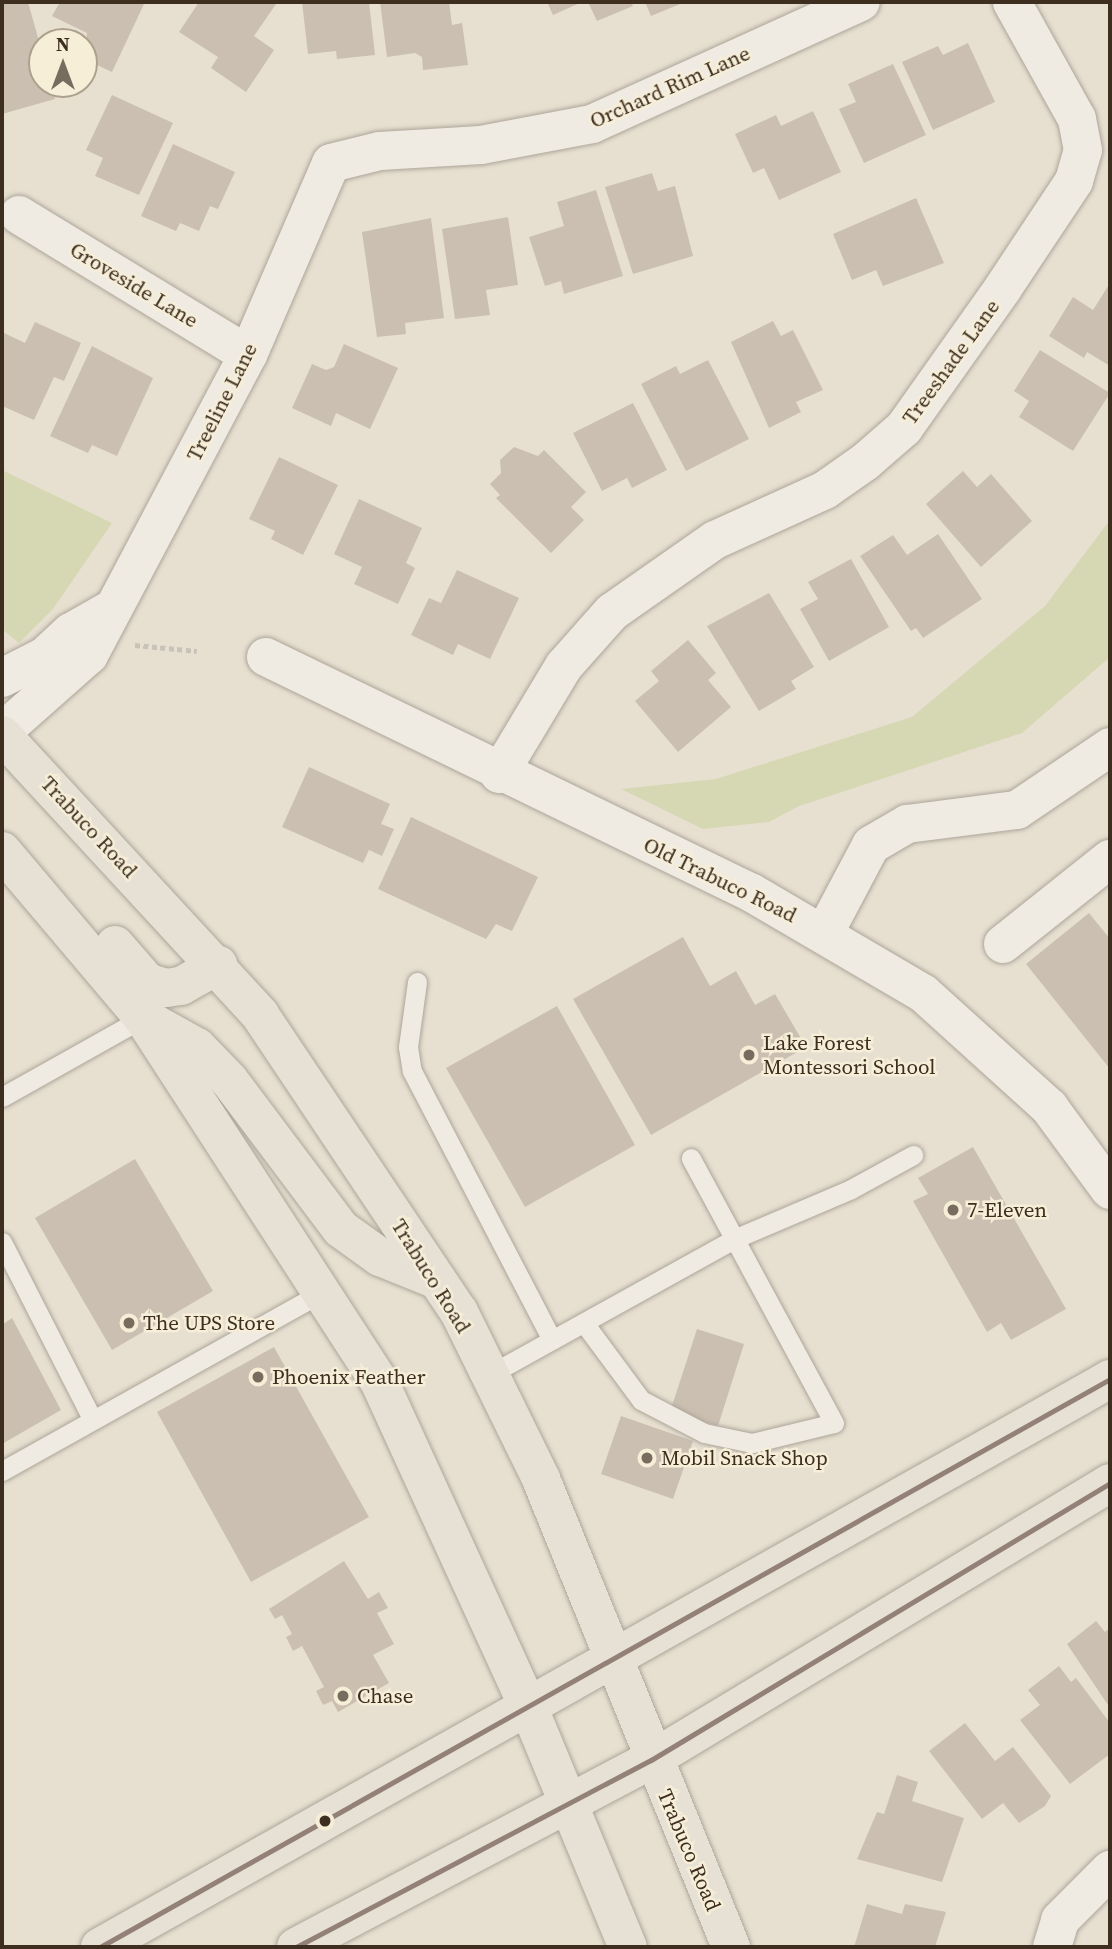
<!DOCTYPE html>
<style>
body{margin:0}
#map{position:relative;width:1112px;height:1949px;overflow:hidden;background:#e7e0d1;font-family:"Source Serif 4",serif}
div>[style]{position:absolute}
.green>*{inset:0;background:#d6d7b3}
.building>*{inset:0;background:#cbbfb2}
.path>*{height:4.5px;margin-top:-2.25px;transform-origin:0;background:repeating-linear-gradient(90deg,#c8c2b9 0 5px,transparent 0 8.5px)}
.roads{filter:drop-shadow(0 0 2px #ada599) drop-shadow(0 0 2px #ada599)}
.lane>*{height:19px;margin:-9.5px;padding:0 9.5px;transform-origin:9.5px;border-radius:9.5px;background:#efebe3}
.street>*{height:38px;margin:-19px;padding:0 19px;transform-origin:19px;border-radius:19px;background:#efebe3}
.primary>*{height:38px;margin:-19px;padding:0 19px;transform-origin:19px;border-radius:19px;background:#e6e1d4}
.bus-1>*{height:5px;margin:-2.5px;padding:0 2.5px;transform-origin:2.5px;border-radius:2.5px;background:#938177}
.dots>*{width:19px;height:19px;translate:-50% -50%;box-sizing:border-box;border:4px solid #f7eed8;border-radius:50%}
span{translate:-50% -50%;white-space:nowrap;text-align:center;line-height:1.15;-webkit-text-stroke:5px #f7eed8;paint-order:stroke}
.street-label{font-size:21px;color:#3d2e20}
.poi-label{font-size:21px;color:#3d2e20}
.left{translate:0 -50%;text-align:left}
.frame{position:absolute;inset:0;border:4px solid #3d2e20;pointer-events:none}
.north{position:absolute;left:28px;top:28px;width:70px;height:70px;box-sizing:border-box;background:#f7eed8;border:2px solid #ada18e;border-radius:50%;rotate:0deg;font-size:19px;font-weight:700;line-height:28px;text-align:center;color:#3d2e20}
.north::after{content:'';display:block;margin:auto;width:24px;height:32px;background:#786c5e;clip-path:polygon(50% 0,100% 100%,50% 72%,0 100%)}
</style>
<div id="map">
<div class="green">
<div style="clip-path:polygon(2px 470px,112px 523px,53px 609px,19px 643px,2px 629px)"></div>
<div style="clip-path:polygon(1110px 520px,1110px 657px,1022px 733px,799px 806px,769px 822px,703px 829px,621px 789px,716px 779px,912px 717px,1045px 606px)"></div>
</div>
<div class="building">
<div style="clip-path:polygon(28px 2px,42px 52px,42px 84px,51px 84px,55px 99px,2px 114px,2px 4px)"></div>
<div style="clip-path:polygon(60px 2px,145px 2px,112px 72px,84px 59px,87px 33px,52px 16px)"></div>
<div style="clip-path:polygon(199px 2px,276px 4px,254px 36px,274px 50px,246px 92px,211px 68px,218px 57px,179px 32px)"></div>
<div style="clip-path:polygon(302px 2px,369px 2px,375px 55px,337px 59px,336px 51px,308px 54px)"></div>
<div style="clip-path:polygon(380px 2px,449px 2px,452px 25px,462px 23px,468px 65px,423px 70px,422px 57px,415px 53px,387px 57px)"></div>
<div style="clip-path:polygon(547px 2px,582px 2px,553px 15px)"></div>
<div style="clip-path:polygon(588px 2px,631px 2px,633px 6px,597px 21px)"></div>
<div style="clip-path:polygon(645px 2px,685px 2px,651px 16px)"></div>
<div style="clip-path:polygon(968px 43px,995px 102px,933px 130px,902px 62px,938px 46px,943px 55px)"></div>
<div style="clip-path:polygon(893px 64px,926px 135px,864px 163px,839px 109px,856px 102px,848px 84px)"></div>
<div style="clip-path:polygon(112px 95px,173px 123px,139px 195px,95px 176px,103px 158px,86px 150px)"></div>
<div style="clip-path:polygon(813px 111px,841px 172px,779px 200px,764px 168px,753px 173px,735px 134px,776px 115px,781px 126px)"></div>
<div style="clip-path:polygon(173px 144px,235px 172px,218px 209px,210px 206px,199px 231px,180px 223px,176px 231px,141px 216px)"></div>
<div style="clip-path:polygon(652px 173px,658px 191px,675px 186px,693px 256px,633px 274px,605px 187px)"></div>
<div style="clip-path:polygon(596px 190px,623px 276px,564px 294px,561px 281px,545px 286px,529px 237px,564px 226px,557px 202px)"></div>
<div style="clip-path:polygon(916px 198px,944px 263px,883px 286px,876px 270px,852px 280px,833px 234px)"></div>
<div style="clip-path:polygon(508px 217px,518px 285px,486px 290px,490px 315px,455px 319px,442px 229px)"></div>
<div style="clip-path:polygon(431px 218px,444px 318px,405px 323px,406px 334px,377px 337px,362px 232px)"></div>
<div style="clip-path:polygon(1110px 283px,1110px 366px,1087px 352px,1084px 358px,1049px 336px,1073px 297px,1093px 310px)"></div>
<div style="clip-path:polygon(773px 321px,781px 336px,793px 330px,823px 390px,796px 402px,801px 412px,769px 428px,731px 342px)"></div>
<div style="clip-path:polygon(35px 322px,81px 343px,64px 381px,54px 377px,34px 420px,2px 406px,2px 332px,25px 343px)"></div>
<div style="clip-path:polygon(344px 344px,398px 368px,370px 429px,336px 413px,331px 426px,292px 408px,312px 364px,326px 370px,334px 367px)"></div>
<div style="clip-path:polygon(92px 346px,153px 378px,117px 456px,92px 445px,88px 453px,50px 436px)"></div>
<div style="clip-path:polygon(1040px 350px,1110px 393px,1073px 451px,1019px 417px,1029px 401px,1014px 391px)"></div>
<div style="clip-path:polygon(708px 360px,749px 439px,686px 471px,641px 384px,676px 366px,680px 374px)"></div>
<div style="clip-path:polygon(633px 403px,667px 470px,632px 488px,627px 478px,602px 491px,573px 433px)"></div>
<div style="clip-path:polygon(514px 447px,538px 456px,544px 450px,586px 492px,571px 507px,584px 520px,551px 553px,496px 498px,500px 495px,490px 484px,501px 473px,500px 460px)"></div>
<div style="clip-path:polygon(279px 457px,338px 485px,303px 555px,271px 539px,275px 531px,249px 519px)"></div>
<div style="clip-path:polygon(963px 471px,977px 487px,991px 474px,1032px 521px,981px 567px,926px 504px)"></div>
<div style="clip-path:polygon(359px 499px,422px 528px,406px 563px,415px 568px,398px 604px,354px 584px,362px 567px,334px 554px)"></div>
<div style="clip-path:polygon(938px 534px,982px 599px,923px 638px,916px 628px,911px 631px,860px 556px,893px 535px,907px 555px)"></div>
<div style="clip-path:polygon(851px 559px,889px 627px,829px 661px,800px 609px,818px 599px,808px 582px)"></div>
<div style="clip-path:polygon(457px 570px,519px 598px,490px 659px,458px 644px,453px 655px,411px 635px,429px 598px,441px 603px)"></div>
<div style="clip-path:polygon(769px 593px,814px 667px,791px 681px,796px 689px,759px 711px,707px 626px)"></div>
<div style="clip-path:polygon(688px 640px,716px 673px,708px 680px,731px 707px,678px 752px,635px 701px,659px 681px,651px 671px)"></div>
<div style="clip-path:polygon(309px 767px,390px 804px,381px 824px,394px 829px,382px 856px,369px 850px,363px 863px,282px 827px)"></div>
<div style="clip-path:polygon(411px 817px,538px 877px,512px 931px,496px 924px,486px 939px,378px 889px)"></div>
<div style="clip-path:polygon(1089px 913px,1110px 939px,1110px 1069px,1026px 964px)"></div>
<div style="clip-path:polygon(683px 937px,710px 986px,736px 971px,755px 1005px,775px 994px,806px 1047px,651px 1135px,573px 999px)"></div>
<div style="clip-path:polygon(557px 1006px,635px 1145px,525px 1207px,446px 1068px)"></div>
<div style="clip-path:polygon(973px 1147px,1066px 1309px,1011px 1340px,1001px 1323px,987px 1332px,913px 1201px,928px 1194px,918px 1178px)"></div>
<div style="clip-path:polygon(135px 1159px,213px 1291px,112px 1350px,35px 1218px)"></div>
<div style="clip-path:polygon(12px 1318px,61px 1410px,2px 1444px,2px 1325px)"></div>
<div style="clip-path:polygon(697px 1329px,744px 1344px,718px 1426px,670px 1412px)"></div>
<div style="clip-path:polygon(274px 1347px,369px 1517px,251px 1582px,157px 1412px)"></div>
<div style="clip-path:polygon(621px 1416px,693px 1441px,673px 1499px,601px 1474px)"></div>
<div style="clip-path:polygon(344px 1561px,368px 1599px,379px 1592px,388px 1608px,377px 1613px,394px 1644px,373px 1655px,389px 1683px,338px 1712px,332px 1701px,323px 1705px,316px 1691px,324px 1687px,302px 1646px,293px 1651px,286px 1637px,292px 1634px,282px 1615px,275px 1619px,269px 1609px)"></div>
<div style="clip-path:polygon(1096px 1621px,1105px 1632px,1110px 1628px,1110px 1708px,1067px 1644px)"></div>
<div style="clip-path:polygon(1059px 1666px,1071px 1682px,1076px 1678px,1110px 1723px,1110px 1754px,1070px 1784px,1020px 1720px,1040px 1705px,1028px 1690px)"></div>
<div style="clip-path:polygon(965px 1723px,995px 1761px,1013px 1747px,1051px 1796px,1045px 1806px,1019px 1823px,1003px 1803px,982px 1819px,929px 1751px)"></div>
<div style="clip-path:polygon(897px 1775px,918px 1782px,912px 1801px,964px 1818px,942px 1882px,857px 1859px,877px 1812px,884px 1814px)"></div>
<div style="clip-path:polygon(867px 1904px,902px 1914px,905px 1904px,946px 1912px,935px 1947px,854px 1947px)"></div>
</div>
<div class="path">
<div style="left:135px;top:645px;width:62px;rotate:5.5deg"></div>
</div>
<div class="roads">
<div class="lane">
<div style="left:417px;top:982px;width:66px;rotate:97.9deg"></div>
<div style="left:408px;top:1047px;width:24px;rotate:81deg"></div>
<div style="left:412px;top:1071px;width:303px;rotate:62.5deg"></div>
<div style="left:2px;top:1097px;width:162px;rotate:-29.3deg"></div>
<div style="left:2px;top:1242px;width:199px;rotate:63deg"></div>
<div style="left:584px;top:1323px;width:96px;rotate:53.5deg"></div>
<div style="left:641px;top:1400px;width:71px;rotate:27.6deg"></div>
<div style="left:704px;top:1433px;width:49px;rotate:11.8deg"></div>
<div style="left:752px;top:1443px;width:84px;rotate:-13.7deg"></div>
<div style="left:834px;top:1423px;width:301px;rotate:-118.4deg"></div>
<div style="left:487px;top:1376px;width:282px;rotate:-29deg"></div>
<div style="left:734px;top:1239px;width:127px;rotate:-23.1deg"></div>
<div style="left:851px;top:1189px;width:71px;rotate:-28.7deg"></div>
<div style="left:2px;top:1471px;width:365px;rotate:-29.2deg"></div>
</div>
<div class="street">
<div style="left:19px;top:215px;width:268px;rotate:31.4deg"></div>
<div style="left:266px;top:657px;width:540px;rotate:25.9deg"></div>
<div style="left:752px;top:893px;width:199px;rotate:30.4deg"></div>
<div style="left:924px;top:994px;width:169px;rotate:42.1deg"></div>
<div style="left:1049px;top:1107px;width:103px;rotate:53.7deg"></div>
<div style="left:2px;top:678px;width:48px;rotate:-27.1deg"></div>
<div style="left:45px;top:656px;width:35px;rotate:-43deg"></div>
<div style="left:71px;top:632px;width:45px;rotate:-29.4deg"></div>
<div style="left:2px;top:732px;width:116px;rotate:-41.5deg"></div>
<div style="left:89px;top:655px;width:340px;rotate:-62.1deg"></div>
<div style="left:248px;top:355px;width:209px;rotate:-66.6deg"></div>
<div style="left:331px;top:163px;width:50px;rotate:-13.8deg"></div>
<div style="left:380px;top:151px;width:101px;rotate:-3.4deg"></div>
<div style="left:481px;top:145px;width:113px;rotate:-10.7deg"></div>
<div style="left:592px;top:124px;width:295px;rotate:-24.4deg"></div>
<div style="left:499px;top:774px;width:126px;rotate:-59deg"></div>
<div style="left:564px;top:666px;width:72px;rotate:-48.4deg"></div>
<div style="left:612px;top:612px;width:126px;rotate:-35deg"></div>
<div style="left:715px;top:540px;width:121px;rotate:-24.4deg"></div>
<div style="left:825px;top:490px;width:49px;rotate:-35deg"></div>
<div style="left:865px;top:462px;width:52px;rotate:-41.1deg"></div>
<div style="left:904px;top:428px;width:171px;rotate:-54.7deg"></div>
<div style="left:1003px;top:288px;width:128px;rotate:-56.4deg"></div>
<div style="left:1074px;top:181px;width:32px;rotate:-74deg"></div>
<div style="left:1083px;top:150px;width:32px;rotate:-101deg"></div>
<div style="left:1077px;top:119px;width:134px;rotate:-119.1deg"></div>
<div style="left:825px;top:932px;width:98px;rotate:-62.1deg"></div>
<div style="left:871px;top:845px;width:42px;rotate:-30.3deg"></div>
<div style="left:907px;top:824px;width:111px;rotate:-7.3deg"></div>
<div style="left:1017px;top:810px;width:112px;rotate:-34.1deg"></div>
<div style="left:1003px;top:944px;width:137px;rotate:-38.5deg"></div>
<div style="left:1052px;top:1947px;width:28px;rotate:-73deg"></div>
<div style="left:1060px;top:1920px;width:71px;rotate:-45deg"></div>
</div>
<div class="primary">
<div style="left:2px;top:735px;width:381px;rotate:47.3deg"></div>
<div style="left:260px;top:1015px;width:358px;rotate:56.2deg"></div>
<div style="left:459px;top:1312px;width:186px;rotate:63.8deg"></div>
<div style="left:541px;top:1479px;width:505px;rotate:67.9deg"></div>
<div style="left:2px;top:851px;width:219px;rotate:49.8deg"></div>
<div style="left:143px;top:1018px;width:433px;rotate:57deg"></div>
<div style="left:379px;top:1381px;width:358px;rotate:65.4deg"></div>
<div style="left:528px;top:1706px;width:261px;rotate:67.5deg"></div>
<div style="left:115px;top:945px;width:49px;rotate:49.1deg"></div>
<div style="left:147px;top:982px;width:20px;rotate:18deg"></div>
<div style="left:166px;top:988px;width:15px;rotate:-8deg"></div>
<div style="left:181px;top:986px;width:43px;rotate:-29.6deg"></div>
<div style="left:148px;top:1020px;width:56px;rotate:28.9deg"></div>
<div style="left:197px;top:1047px;width:46px;rotate:45.9deg"></div>
<div style="left:229px;top:1080px;width:186px;rotate:53.1deg"></div>
<div style="left:341px;top:1229px;width:48px;rotate:35.7deg"></div>
<div style="left:380px;top:1257px;width:61px;rotate:22deg"></div>
<div style="left:100px;top:1947px;width:1159px;rotate:-29.35deg"></div>
<div style="left:296px;top:1947px;width:401px;rotate:-27.8deg"></div>
<div style="left:651px;top:1760px;width:536px;rotate:-31.11deg"></div>
</div>
</div>
<div class="bus-1">
<div style="left:100px;top:1947px;width:1159px;rotate:-29.35deg"></div>
<div style="left:296px;top:1947px;width:401px;rotate:-27.8deg"></div>
<div style="left:651px;top:1760px;width:536px;rotate:-31.11deg"></div>
</div>
<div class="dots">
<div style="left:749px;top:1055px;background:#786c5e"></div>
<div style="left:953px;top:1210px;background:#786c5e"></div>
<div style="left:129px;top:1323px;background:#786c5e"></div>
<div style="left:258px;top:1377px;background:#786c5e"></div>
<div style="left:647px;top:1458px;background:#786c5e"></div>
<div style="left:343px;top:1696px;background:#786c5e"></div>
<div style="left:325px;top:1821px;background:#3d2e20"></div>
</div>
<div class="street-label">
<span style="left:670px;top:87px;rotate:-24deg">Orchard Rim Lane</span>
<span style="left:134px;top:285px;rotate:31deg">Groveside Lane</span>
<span style="left:951px;top:362px;rotate:-54deg">Treeshade Lane</span>
<span style="left:222px;top:402px;rotate:-63deg">Treeline Lane</span>
<span style="left:89px;top:827px;rotate:47deg">Trabuco Road</span>
<span style="left:720px;top:880px;rotate:26deg">Old Trabuco Road</span>
<span style="left:431px;top:1276px;rotate:58deg">Trabuco Road</span>
<span style="left:689px;top:1850px;rotate:67deg">Trabuco Road</span>
</div>
<div class="poi-label">
<span class="left" style="left:763px;top:1055px">Lake Forest<br>Montessori School</span>
<span class="left" style="left:967px;top:1210px">7-Eleven</span>
<span class="left" style="left:143px;top:1323px">The UPS Store</span>
<span class="left" style="left:272px;top:1377px">Phoenix Feather</span>
<span class="left" style="left:661px;top:1458px">Mobil Snack Shop</span>
<span class="left" style="left:357px;top:1696px">Chase</span>
</div>
<div class="frame"></div>
<div class="north">N</div>
</div>
